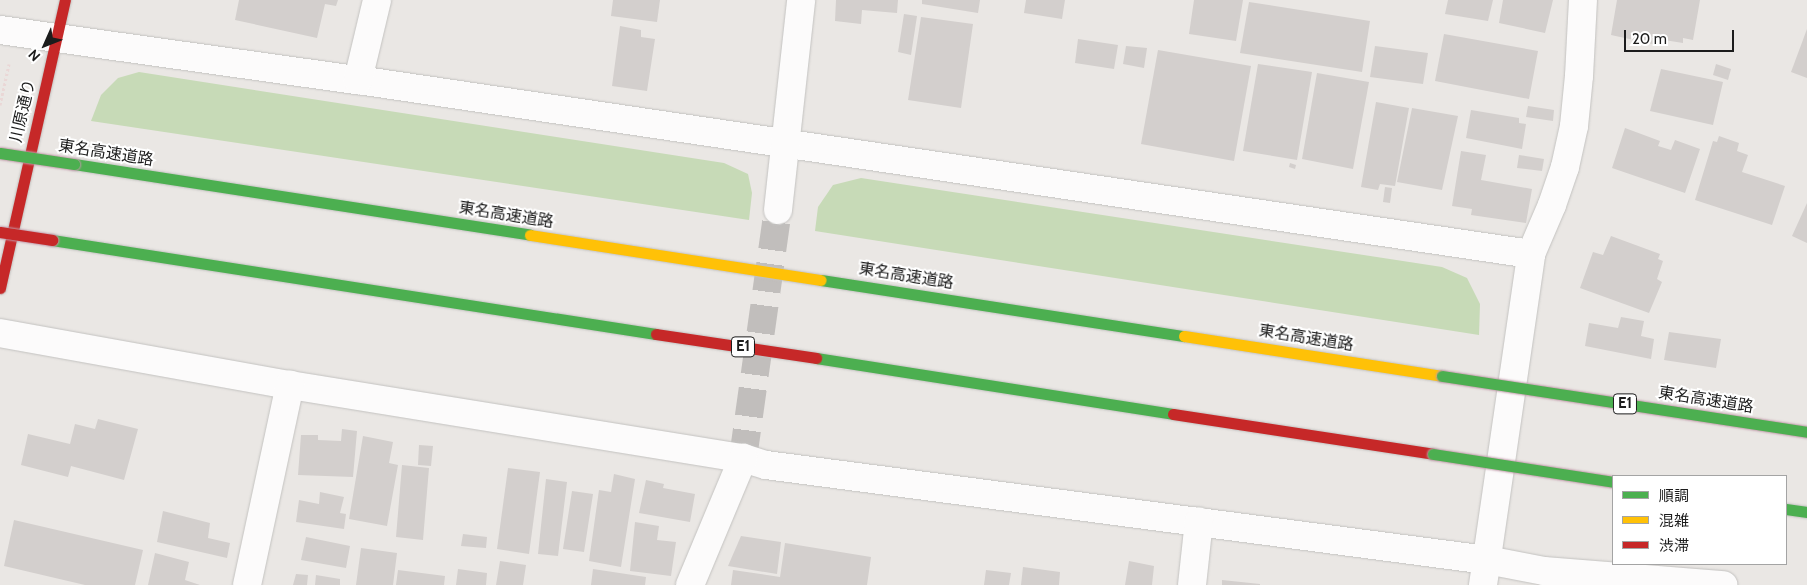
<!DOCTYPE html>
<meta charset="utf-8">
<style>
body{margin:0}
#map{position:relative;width:1807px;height:585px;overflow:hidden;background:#eae7e4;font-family:Cabin,"Noto Sans JP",sans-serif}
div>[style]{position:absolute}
.forest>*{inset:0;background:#c7dab7}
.building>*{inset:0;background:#d3cfcd}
.street-tunnel>*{height:28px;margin-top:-14px;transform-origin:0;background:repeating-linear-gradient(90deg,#c1bebc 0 28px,transparent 0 42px)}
.path>*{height:3px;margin-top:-1.5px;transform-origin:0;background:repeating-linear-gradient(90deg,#ead7d6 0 2.5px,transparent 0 5px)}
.roads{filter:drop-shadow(0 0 1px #c3c2c0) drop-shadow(0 0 1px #c3c2c0)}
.street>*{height:28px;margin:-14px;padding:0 14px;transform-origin:14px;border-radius:14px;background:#fcfbfb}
.fast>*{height:11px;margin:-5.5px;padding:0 5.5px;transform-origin:5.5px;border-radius:5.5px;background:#4caf50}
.slow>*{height:11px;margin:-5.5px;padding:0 5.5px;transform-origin:5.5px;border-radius:5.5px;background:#ffc107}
.jam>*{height:11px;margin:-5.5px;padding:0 5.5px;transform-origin:5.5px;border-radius:5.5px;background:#c62828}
.bridges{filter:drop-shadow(0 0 1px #c199a9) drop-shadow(0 0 1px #c199a9)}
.fast-bridge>*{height:11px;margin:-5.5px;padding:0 5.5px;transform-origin:5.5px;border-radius:5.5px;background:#4caf50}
.jam-bridge>*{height:11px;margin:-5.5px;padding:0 5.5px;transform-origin:5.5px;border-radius:5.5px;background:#c62828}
span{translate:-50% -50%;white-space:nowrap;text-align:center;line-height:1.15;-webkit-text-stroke:4px #fff;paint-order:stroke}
.shield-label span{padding:1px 4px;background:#fff;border:1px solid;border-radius:4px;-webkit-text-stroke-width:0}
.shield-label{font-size:15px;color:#1c1c1c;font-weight:700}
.street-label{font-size:16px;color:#1c1c1c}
.legend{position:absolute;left:1612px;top:475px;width:175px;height:90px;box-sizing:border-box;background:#fff;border:1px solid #a4a4a4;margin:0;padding:6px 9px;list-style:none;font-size:15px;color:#1c1c1c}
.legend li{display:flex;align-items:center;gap:10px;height:25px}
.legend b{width:25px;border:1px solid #a4a4a4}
.north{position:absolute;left:20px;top:20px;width:50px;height:50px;-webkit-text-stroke:4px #fff;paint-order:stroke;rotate:226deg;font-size:14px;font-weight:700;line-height:20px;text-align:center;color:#1c1c1c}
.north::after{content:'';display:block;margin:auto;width:18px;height:22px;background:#1c1c1c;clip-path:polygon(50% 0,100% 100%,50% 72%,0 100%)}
.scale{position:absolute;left:1624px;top:30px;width:110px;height:22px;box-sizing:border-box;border:2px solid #1c1c1c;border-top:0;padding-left:6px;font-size:15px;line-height:18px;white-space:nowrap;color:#1c1c1c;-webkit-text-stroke:4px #fff;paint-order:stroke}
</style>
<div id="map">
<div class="forest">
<div style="clip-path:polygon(139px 72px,724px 163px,748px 174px,752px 193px,749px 220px,91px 121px,101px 95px,118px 78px)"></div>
<div style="clip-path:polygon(861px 178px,1442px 267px,1467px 278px,1480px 304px,1479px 335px,815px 231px,818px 207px,833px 185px)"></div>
</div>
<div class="building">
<div style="clip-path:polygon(239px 0,338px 0,336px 6px,325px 4px,317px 38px,235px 20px)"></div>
<div style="clip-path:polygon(613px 0,660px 0,657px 22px,611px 16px)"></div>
<div style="clip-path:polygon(836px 0,898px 0,897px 13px,862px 10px,861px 24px,835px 21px)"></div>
<div style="clip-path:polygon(922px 0,980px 0,978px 13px,922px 4px)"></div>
<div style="clip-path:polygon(1026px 0,1065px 0,1062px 19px,1024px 13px)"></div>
<div style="clip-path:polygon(1194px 0,1243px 0,1236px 41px,1189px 34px)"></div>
<div style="clip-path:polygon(1448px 0,1493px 0,1488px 21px,1445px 14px)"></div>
<div style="clip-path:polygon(1503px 0,1553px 0,1545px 33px,1499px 23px)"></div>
<div style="clip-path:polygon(1617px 0,1700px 0,1693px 40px,1683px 38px,1683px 43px,1658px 39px,1657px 45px,1611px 35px)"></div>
<div style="clip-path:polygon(1249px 2px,1370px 21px,1362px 72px,1240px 53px)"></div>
<div style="clip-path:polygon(904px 14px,917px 16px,911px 55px,898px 52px)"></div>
<div style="clip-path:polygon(921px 17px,973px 24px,961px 108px,908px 100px)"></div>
<div style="clip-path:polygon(620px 26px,641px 30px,641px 37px,655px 39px,647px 91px,612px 86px)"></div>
<div style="clip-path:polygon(1807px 29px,1807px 78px,1791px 72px)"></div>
<div style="clip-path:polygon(1444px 34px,1538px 51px,1529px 99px,1435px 81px)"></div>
<div style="clip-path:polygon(1078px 39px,1118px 45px,1114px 69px,1075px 63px)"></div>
<div style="clip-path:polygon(1126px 46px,1147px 48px,1144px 68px,1123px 64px)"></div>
<div style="clip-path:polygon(1375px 46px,1428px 53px,1423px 84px,1370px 77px)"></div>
<div style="clip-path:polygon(1158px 50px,1251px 66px,1234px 161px,1141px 144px)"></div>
<div style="clip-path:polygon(1258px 64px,1312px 72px,1297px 160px,1243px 151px)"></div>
<div style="clip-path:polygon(1716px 64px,1731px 69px,1728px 80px,1713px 75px)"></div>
<div style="clip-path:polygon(1661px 69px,1723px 82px,1713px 125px,1650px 111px)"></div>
<div style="clip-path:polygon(1317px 73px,1369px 82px,1353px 169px,1302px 159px)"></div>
<div style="clip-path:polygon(1376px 102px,1409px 108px,1395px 186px,1380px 184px,1378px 190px,1361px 187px)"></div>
<div style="clip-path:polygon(1528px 106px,1554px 110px,1553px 121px,1526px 117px)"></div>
<div style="clip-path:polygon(1412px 108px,1458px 116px,1442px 190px,1397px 182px)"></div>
<div style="clip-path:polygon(1471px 110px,1519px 118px,1519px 123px,1526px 124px,1522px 149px,1466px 138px)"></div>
<div style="clip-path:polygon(1625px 128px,1660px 141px,1658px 146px,1671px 150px,1675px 140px,1700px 149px,1685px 193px,1612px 168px)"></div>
<div style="clip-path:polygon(1719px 136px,1739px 143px,1737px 151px,1748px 155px,1742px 172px,1785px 186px,1772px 225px,1695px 200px,1713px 141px,1717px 142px)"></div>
<div style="clip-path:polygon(1461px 151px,1486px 155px,1481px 180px,1532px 189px,1526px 223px,1471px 215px,1472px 209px,1452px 206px)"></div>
<div style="clip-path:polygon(1519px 155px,1544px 159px,1542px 171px,1517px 168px)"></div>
<div style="clip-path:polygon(1290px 163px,1296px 165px,1295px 169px,1289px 167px)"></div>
<div style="clip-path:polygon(1385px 187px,1392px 188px,1390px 203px,1383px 202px)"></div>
<div style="clip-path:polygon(1807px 203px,1807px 243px,1792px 236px)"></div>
<div style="clip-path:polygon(1611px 236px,1660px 254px,1658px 259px,1663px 261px,1657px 279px,1662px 282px,1649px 313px,1580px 288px,1593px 252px,1603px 255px)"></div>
<div style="clip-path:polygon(1621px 317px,1644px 321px,1641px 336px,1654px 339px,1651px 359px,1585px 346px,1589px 323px,1618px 328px)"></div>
<div style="clip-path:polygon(1669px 332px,1721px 339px,1716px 368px,1664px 360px)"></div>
<div style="clip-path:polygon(98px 419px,138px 429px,124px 480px,71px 466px,68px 477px,21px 465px,28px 434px,70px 444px,75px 424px,95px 429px)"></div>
<div style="clip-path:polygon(342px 429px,357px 431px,353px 477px,298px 475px,301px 435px,318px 435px,318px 440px,341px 441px)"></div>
<div style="clip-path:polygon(363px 436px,393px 442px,389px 463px,398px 465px,387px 526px,349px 519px)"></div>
<div style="clip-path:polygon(419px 445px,433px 446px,431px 466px,418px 465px)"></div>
<div style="clip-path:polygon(402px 465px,429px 468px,423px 540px,396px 537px)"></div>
<div style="clip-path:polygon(508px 468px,540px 472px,529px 554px,497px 549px)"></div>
<div style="clip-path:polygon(614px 474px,635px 479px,621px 567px,589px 561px,599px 490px,611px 492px)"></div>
<div style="clip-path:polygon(546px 479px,567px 482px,558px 556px,538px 554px)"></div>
<div style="clip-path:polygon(646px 480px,664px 484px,663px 488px,695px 494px,690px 522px,639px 513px)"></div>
<div style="clip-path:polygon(572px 491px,593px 494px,584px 552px,563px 549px)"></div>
<div style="clip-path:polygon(320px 492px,344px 497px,340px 513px,346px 514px,344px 529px,296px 522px,299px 500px,319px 504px)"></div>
<div style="clip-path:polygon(163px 511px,210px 523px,208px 538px,230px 543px,227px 558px,157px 542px)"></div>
<div style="clip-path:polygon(14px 520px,143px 550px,135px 585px,85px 585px,4px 566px)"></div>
<div style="clip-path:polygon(635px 522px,659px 526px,657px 540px,676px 542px,671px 576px,630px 571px)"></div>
<div style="clip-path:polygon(463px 534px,487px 537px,486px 548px,461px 546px)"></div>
<div style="clip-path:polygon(741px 536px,781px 542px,777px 574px,728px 566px)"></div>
<div style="clip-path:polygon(306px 537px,350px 546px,346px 568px,301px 560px)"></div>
<div style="clip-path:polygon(785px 543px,871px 557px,867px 585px,731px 585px,733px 570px,780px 577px)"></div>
<div style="clip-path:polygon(361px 548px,397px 553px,393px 585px,356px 585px)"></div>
<div style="clip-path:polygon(155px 553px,189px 562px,185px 580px,200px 585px,148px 585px)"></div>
<div style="clip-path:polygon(500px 561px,526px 565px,523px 585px,496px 585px)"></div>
<div style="clip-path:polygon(1129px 561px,1154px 566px,1152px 585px,1125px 585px)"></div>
<div style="clip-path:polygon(1023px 567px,1060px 572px,1059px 585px,1021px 585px)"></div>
<div style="clip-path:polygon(458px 569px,487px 573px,486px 585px,456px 585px)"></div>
<div style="clip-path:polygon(593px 569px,646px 577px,645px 585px,591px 585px)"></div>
<div style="clip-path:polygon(398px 570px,445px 576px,444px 585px,396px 585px)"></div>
<div style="clip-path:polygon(986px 570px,1011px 573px,1009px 585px,984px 585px)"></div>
<div style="clip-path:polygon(296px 574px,308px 575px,307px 585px,293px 585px)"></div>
<div style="clip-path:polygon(316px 575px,340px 579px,340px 585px,315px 585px)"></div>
<div style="clip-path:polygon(1222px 580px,1260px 584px,1260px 585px,1222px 585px)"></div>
</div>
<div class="street-tunnel">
<div style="left:743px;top:458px;width:250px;rotate:-82deg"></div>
</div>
<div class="path">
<div style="left:0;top:105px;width:42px;rotate:-77.6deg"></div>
</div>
<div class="roads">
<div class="street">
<div style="left:0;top:30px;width:361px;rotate:8deg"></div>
<div style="left:358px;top:80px;width:1186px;rotate:8.44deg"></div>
<div style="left:358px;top:80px;width:82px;rotate:-76.6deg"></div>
<div style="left:778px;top:210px;width:211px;rotate:-83.7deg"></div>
<div style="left:0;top:333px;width:295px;rotate:10.2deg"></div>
<div style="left:290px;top:385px;width:459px;rotate:9.2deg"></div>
<div style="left:743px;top:458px;width:24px;rotate:17deg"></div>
<div style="left:766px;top:465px;width:727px;rotate:7.51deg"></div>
<div style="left:1487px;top:560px;width:58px;rotate:10.9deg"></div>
<div style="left:1544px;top:571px;width:180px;rotate:4.5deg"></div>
<div style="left:247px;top:585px;width:205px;rotate:-77.9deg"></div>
<div style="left:690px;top:585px;width:138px;rotate:-67.3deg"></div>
<div style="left:1192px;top:585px;width:64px;rotate:-83.8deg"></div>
<div style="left:1483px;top:585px;width:334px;rotate:-81.7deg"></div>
<div style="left:1531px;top:254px;width:53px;rotate:-66.8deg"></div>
<div style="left:1552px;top:205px;width:40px;rotate:-71.1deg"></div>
<div style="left:1565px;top:167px;width:42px;rotate:-77.6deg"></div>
<div style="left:1574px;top:126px;width:50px;rotate:-84.3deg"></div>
<div style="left:1579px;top:76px;width:76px;rotate:-87deg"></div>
</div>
<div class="fast">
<div style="left:74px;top:164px;width:461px;rotate:8.8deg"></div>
<div style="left:52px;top:240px;width:611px;rotate:8.85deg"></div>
<div style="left:821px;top:280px;width:367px;rotate:8.8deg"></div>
<div style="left:816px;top:358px;width:361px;rotate:8.9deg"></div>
<div style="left:1786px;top:509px;width:21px;rotate:8deg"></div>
</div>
<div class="slow">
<div style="left:530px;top:235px;width:294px;rotate:8.8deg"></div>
<div style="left:1184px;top:336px;width:261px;rotate:8.8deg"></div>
</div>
<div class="jam">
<div style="left:0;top:288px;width:295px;rotate:-77.3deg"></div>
<div style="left:656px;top:334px;width:162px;rotate:8.5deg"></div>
<div style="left:1173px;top:414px;width:263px;rotate:8.7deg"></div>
</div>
</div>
<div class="bridges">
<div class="fast-bridge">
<div style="left:0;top:153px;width:75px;rotate:8.5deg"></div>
<div style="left:1442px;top:376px;width:369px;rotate:8.7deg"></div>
<div style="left:1433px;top:454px;width:182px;rotate:8.8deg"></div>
</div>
<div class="jam-bridge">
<div style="left:0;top:232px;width:53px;rotate:8.7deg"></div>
</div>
</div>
<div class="shield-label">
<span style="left:743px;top:347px">E1</span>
<span style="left:1625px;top:404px">E1</span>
</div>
<div class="street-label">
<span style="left:23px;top:111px;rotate:-77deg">川原通り</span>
<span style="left:106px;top:153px;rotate:9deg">東名高速道路</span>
<span style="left:506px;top:215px;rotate:9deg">東名高速道路</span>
<span style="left:906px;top:276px;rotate:9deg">東名高速道路</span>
<span style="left:1306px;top:338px;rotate:9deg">東名高速道路</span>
<span style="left:1706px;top:400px;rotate:9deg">東名高速道路</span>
</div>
<ul class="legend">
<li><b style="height:6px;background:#4caf50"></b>順調</li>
<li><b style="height:6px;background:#ffc107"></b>混雑</li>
<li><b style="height:6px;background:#c62828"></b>渋滞</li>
</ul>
<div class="north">N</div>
<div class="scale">20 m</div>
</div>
